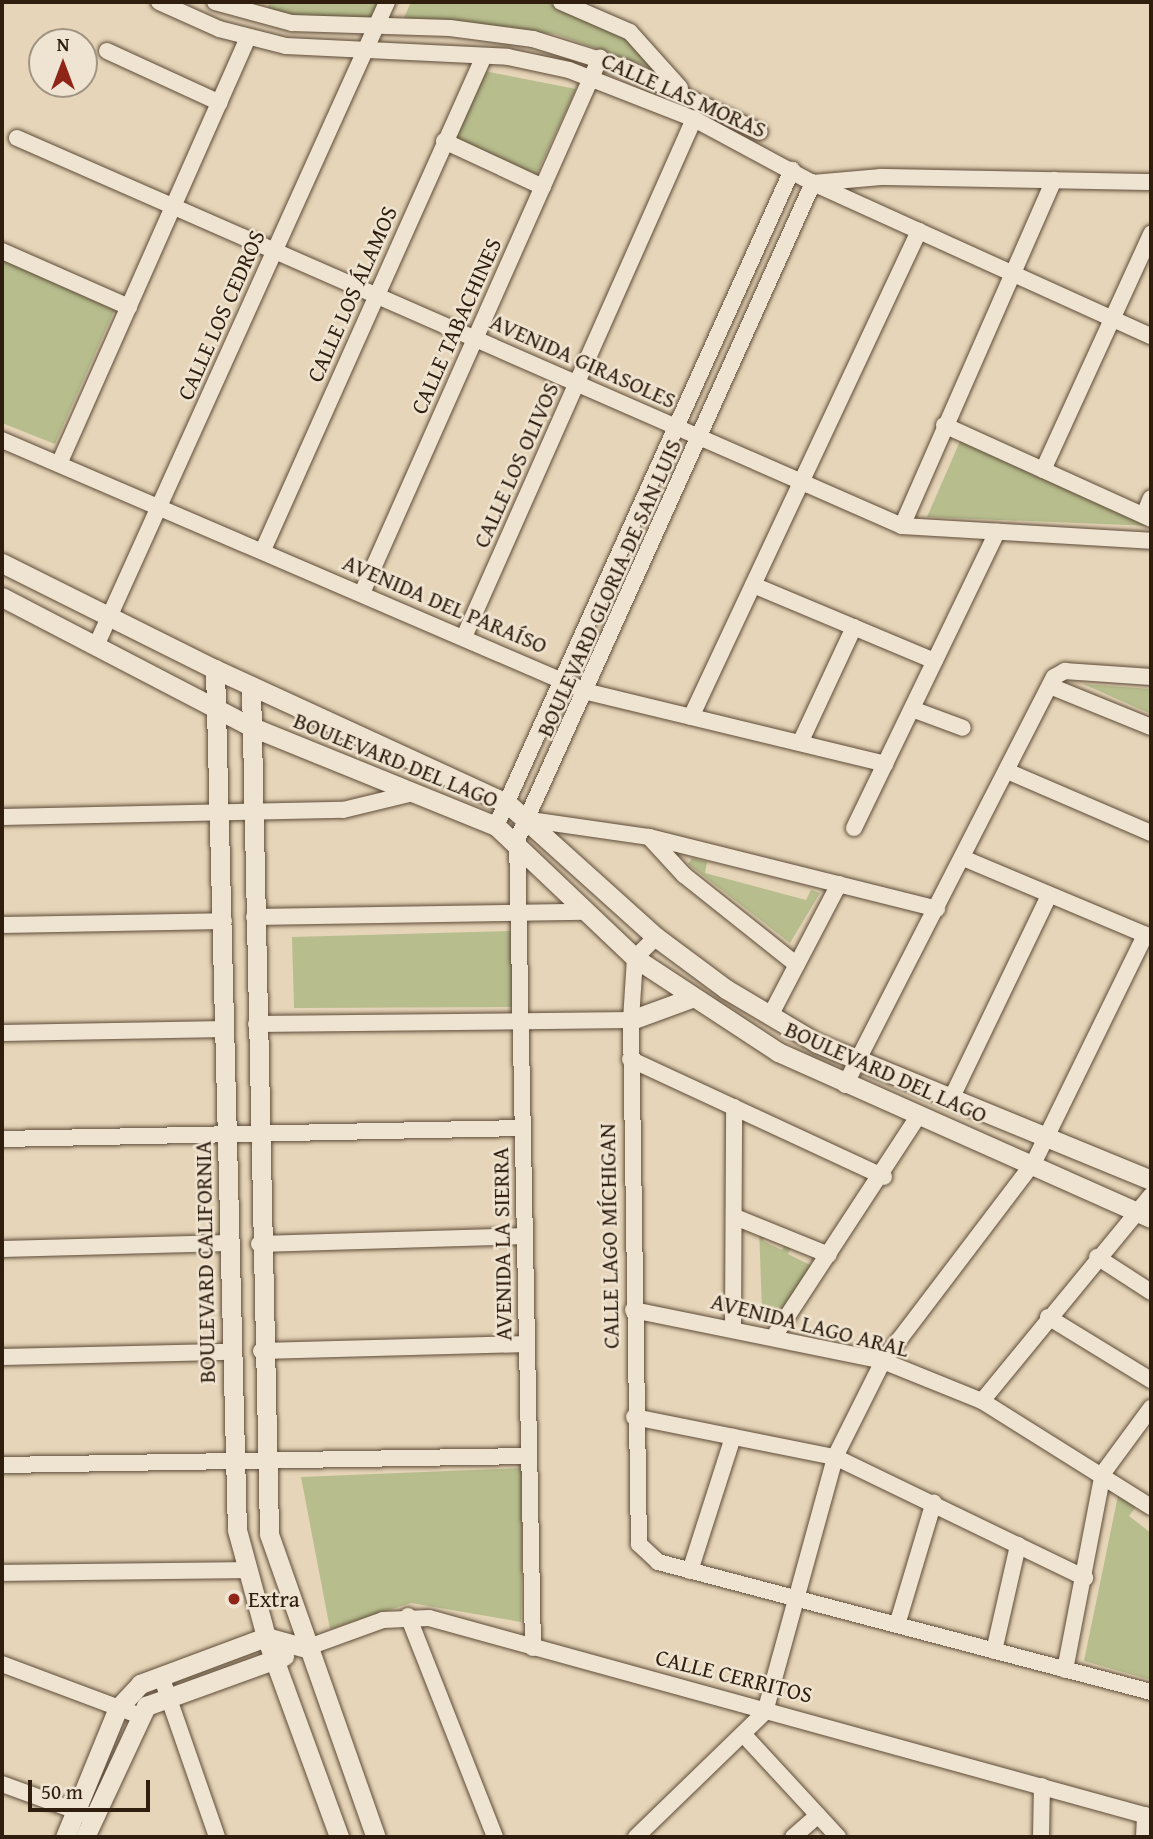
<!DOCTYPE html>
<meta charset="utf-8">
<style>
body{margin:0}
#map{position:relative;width:1153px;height:1839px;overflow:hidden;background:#e6d5b8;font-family:"Gentium Book Plus",serif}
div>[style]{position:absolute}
.green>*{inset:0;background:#b7bd8d}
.roads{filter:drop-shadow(0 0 2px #5d4b38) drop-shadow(0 0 2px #5d4b38)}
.minor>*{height:16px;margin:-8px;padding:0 8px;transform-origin:8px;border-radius:8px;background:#efe4d1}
.tertiary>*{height:19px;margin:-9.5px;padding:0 9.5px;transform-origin:9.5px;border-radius:9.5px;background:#efe4d1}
.dots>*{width:19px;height:19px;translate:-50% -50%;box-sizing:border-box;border:4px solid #efe4d1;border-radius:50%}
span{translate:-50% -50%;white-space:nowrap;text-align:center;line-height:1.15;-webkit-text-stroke:5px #efe4d1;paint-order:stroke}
.street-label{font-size:23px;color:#2f1d0e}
.poi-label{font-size:23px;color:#2f1d0e}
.left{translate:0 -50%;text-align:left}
.frame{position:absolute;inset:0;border:4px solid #2f1d0e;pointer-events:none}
.north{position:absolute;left:28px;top:28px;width:70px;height:70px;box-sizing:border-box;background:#efe4d1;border:2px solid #a29483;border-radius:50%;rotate:0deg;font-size:19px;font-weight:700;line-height:28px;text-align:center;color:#2f1d0e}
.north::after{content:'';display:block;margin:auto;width:24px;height:32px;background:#8f2418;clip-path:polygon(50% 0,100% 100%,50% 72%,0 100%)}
.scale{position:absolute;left:28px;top:1780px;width:122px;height:32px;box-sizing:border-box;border:4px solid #2f1d0e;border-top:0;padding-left:9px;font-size:21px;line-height:24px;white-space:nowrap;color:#2f1d0e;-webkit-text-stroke:5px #efe4d1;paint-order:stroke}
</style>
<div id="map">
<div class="green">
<div style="clip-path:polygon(270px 2px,382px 2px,374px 19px,303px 17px,267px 10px)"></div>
<div style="clip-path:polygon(411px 2px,546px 2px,626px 38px,650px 67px,555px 34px,403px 20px)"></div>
<div style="clip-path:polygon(484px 71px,576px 89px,536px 175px,456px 139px)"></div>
<div style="clip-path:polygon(2px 259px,115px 309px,55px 444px,2px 423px)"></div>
<div style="clip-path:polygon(961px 439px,1151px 526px,927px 517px)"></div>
<div style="clip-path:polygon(1083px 684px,1151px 689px,1151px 714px)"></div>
<div style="clip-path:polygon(692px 858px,707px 862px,705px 873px,806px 900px,811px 890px,820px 893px,790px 943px,688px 864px)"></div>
<div style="clip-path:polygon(511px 931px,514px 1007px,294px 1008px,292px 937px)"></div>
<div style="clip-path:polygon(759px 1228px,769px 1228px,763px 1241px,782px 1250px,788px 1238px,794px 1241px,788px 1254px,816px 1268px,788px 1315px,762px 1310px)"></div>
<div style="clip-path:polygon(523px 1468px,521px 1622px,411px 1603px,330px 1629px,301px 1477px)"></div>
<div style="clip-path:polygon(1119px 1491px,1139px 1503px,1129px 1516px,1151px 1533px,1151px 1680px,1084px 1661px)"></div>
</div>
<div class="roads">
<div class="minor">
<div style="left:159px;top:2px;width:66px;rotate:24.2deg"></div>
<div style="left:219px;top:29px;width:69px;rotate:14.2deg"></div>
<div style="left:286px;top:46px;width:222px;rotate:2.8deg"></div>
<div style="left:508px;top:57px;width:62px;rotate:12deg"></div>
<div style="left:569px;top:70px;width:134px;rotate:21.4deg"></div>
<div style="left:694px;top:119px;width:135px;rotate:28.3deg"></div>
<div style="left:813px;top:183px;width:68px;rotate:-5deg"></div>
<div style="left:881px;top:177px;width:270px;rotate:1.1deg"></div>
<div style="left:215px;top:2px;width:80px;rotate:15.3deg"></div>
<div style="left:292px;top:23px;width:158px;rotate:1.8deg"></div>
<div style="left:450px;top:28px;width:84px;rotate:7.5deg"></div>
<div style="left:533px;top:39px;width:97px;rotate:17.3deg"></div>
<div style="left:626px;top:68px;width:148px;rotate:25.5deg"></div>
<div style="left:561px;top:2px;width:75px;rotate:23.5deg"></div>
<div style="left:630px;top:32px;width:75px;rotate:48.2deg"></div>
<div style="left:107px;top:51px;width:124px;rotate:24.7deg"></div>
<div style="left:17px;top:138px;width:966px;rotate:23.67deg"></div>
<div style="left:902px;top:526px;width:249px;rotate:3.4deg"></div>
<div style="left:444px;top:141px;width:109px;rotate:24.9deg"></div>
<div style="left:2px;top:251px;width:139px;rotate:23.8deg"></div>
<div style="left:944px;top:425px;width:227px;rotate:24.4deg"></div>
<div style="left:2px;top:440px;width:638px;rotate:23.27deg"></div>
<div style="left:588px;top:692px;width:306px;rotate:13.6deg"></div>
<div style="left:59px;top:464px;width:466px;rotate:-66.1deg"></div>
<div style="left:1043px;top:470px;width:260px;rotate:-65.4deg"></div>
<div style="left:1144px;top:515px;width:18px;rotate:-68deg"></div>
<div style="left:902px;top:526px;width:378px;rotate:-66.3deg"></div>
<div style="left:263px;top:550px;width:541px;rotate:-65.9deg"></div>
<div style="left:753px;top:585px;width:197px;rotate:22.7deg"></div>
<div style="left:362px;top:593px;width:586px;rotate:-66.02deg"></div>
<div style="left:464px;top:637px;width:567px;rotate:-66.06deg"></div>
<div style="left:96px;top:646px;width:707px;rotate:-65.68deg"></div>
<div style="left:1050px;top:686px;width:109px;rotate:22.1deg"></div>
<div style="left:912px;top:709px;width:54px;rotate:20.4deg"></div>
<div style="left:691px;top:717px;width:537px;rotate:-64.87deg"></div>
<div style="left:800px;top:743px;width:128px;rotate:-65deg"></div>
<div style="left:1007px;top:771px;width:157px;rotate:23.3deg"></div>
<div style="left:2px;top:817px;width:341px;rotate:-1.2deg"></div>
<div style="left:343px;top:810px;width:68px;rotate:-13.6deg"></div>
<div style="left:531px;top:820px;width:119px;rotate:8.2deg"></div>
<div style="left:649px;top:837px;width:297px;rotate:14deg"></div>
<div style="left:496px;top:826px;width:720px;rotate:-65.71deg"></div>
<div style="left:854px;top:828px;width:329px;rotate:-64.2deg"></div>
<div style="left:649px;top:837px;width:52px;rotate:47.4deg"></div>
<div style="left:684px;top:875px;width:144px;rotate:38.5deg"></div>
<div style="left:963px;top:858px;width:204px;rotate:22.8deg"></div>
<div style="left:254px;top:917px;width:332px;rotate:-0.9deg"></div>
<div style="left:2px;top:925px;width:222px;rotate:-1deg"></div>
<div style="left:656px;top:937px;width:30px;rotate:135deg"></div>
<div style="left:635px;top:958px;width:62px;rotate:93.7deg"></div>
<div style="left:631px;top:1020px;width:524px;rotate:89.13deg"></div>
<div style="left:639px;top:1544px;width:26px;rotate:43deg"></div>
<div style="left:658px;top:1562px;width:510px;rotate:14.77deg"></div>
<div style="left:770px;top:1016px;width:149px;rotate:-62.4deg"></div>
<div style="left:256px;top:1024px;width:375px;rotate:-0.6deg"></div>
<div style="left:2px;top:1033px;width:224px;rotate:-1deg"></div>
<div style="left:630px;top:1059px;width:280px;rotate:24.9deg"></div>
<div style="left:845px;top:1085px;width:458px;rotate:-62.9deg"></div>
<div style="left:1054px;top:677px;width:13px;rotate:-29deg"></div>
<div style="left:1065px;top:671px;width:86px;rotate:4deg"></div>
<div style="left:952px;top:1097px;width:224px;rotate:-64.3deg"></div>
<div style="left:2px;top:1139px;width:520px;rotate:-1.21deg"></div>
<div style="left:735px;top:1217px;width:101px;rotate:22deg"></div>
<div style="left:259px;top:1244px;width:266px;rotate:-1.7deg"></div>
<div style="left:2px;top:1249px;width:227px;rotate:-1.5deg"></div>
<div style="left:1097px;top:1257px;width:64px;rotate:32.9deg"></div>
<div style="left:633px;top:1310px;width:255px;rotate:11.5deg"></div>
<div style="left:883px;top:1361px;width:107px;rotate:22deg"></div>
<div style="left:982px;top:1401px;width:199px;rotate:32.1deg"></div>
<div style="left:1048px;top:1317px;width:121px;rotate:31.5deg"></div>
<div style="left:733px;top:1326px;width:219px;rotate:-89.7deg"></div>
<div style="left:775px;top:1335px;width:263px;rotate:-56.8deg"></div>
<div style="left:261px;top:1351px;width:266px;rotate:-1.5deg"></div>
<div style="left:2px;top:1357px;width:229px;rotate:-1.3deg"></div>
<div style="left:982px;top:1401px;width:266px;rotate:-50.6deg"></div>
<div style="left:634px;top:1417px;width:205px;rotate:11.3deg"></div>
<div style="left:835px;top:1457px;width:278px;rotate:25.8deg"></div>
<div style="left:2px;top:1465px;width:527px;rotate:-0.98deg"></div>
<div style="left:690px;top:1571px;width:141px;rotate:-72.2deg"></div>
<div style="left:2px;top:1573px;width:244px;rotate:-0.7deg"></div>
<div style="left:408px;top:1616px;width:238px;rotate:68.5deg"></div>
<div style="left:897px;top:1625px;width:128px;rotate:-73.3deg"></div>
<div style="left:306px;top:1648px;width:82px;rotate:-20deg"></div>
<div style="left:383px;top:1620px;width:46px;rotate:-2.5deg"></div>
<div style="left:429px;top:1618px;width:749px;rotate:15.41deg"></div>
<div style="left:533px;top:1648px;width:808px;rotate:-91.13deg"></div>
<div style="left:517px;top:840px;width:721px;rotate:-65.75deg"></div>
<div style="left:813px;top:183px;width:371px;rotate:24.4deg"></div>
<div style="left:994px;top:1651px;width:109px;rotate:-77.2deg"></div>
<div style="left:2px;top:1664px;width:145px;rotate:20.6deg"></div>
<div style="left:1065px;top:1670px;width:201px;rotate:-79.1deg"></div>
<div style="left:1103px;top:1473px;width:81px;rotate:-53.6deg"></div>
<div style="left:161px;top:1676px;width:170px;rotate:70.8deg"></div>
<div style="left:744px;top:1735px;width:139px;rotate:47.3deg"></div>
<div style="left:2px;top:1784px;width:90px;rotate:20deg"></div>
<div style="left:636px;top:1837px;width:180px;rotate:-44.1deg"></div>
<div style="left:765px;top:1712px;width:264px;rotate:-74.6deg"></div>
<div style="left:835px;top:1457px;width:107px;rotate:-63.4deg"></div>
<div style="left:883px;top:1361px;width:250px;rotate:-52.8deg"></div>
<div style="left:1034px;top:1162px;width:253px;rotate:-63.9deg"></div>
<div style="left:793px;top:1837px;width:33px;rotate:-41deg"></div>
<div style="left:1041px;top:1837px;width:51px;rotate:-88.9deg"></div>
<div style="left:1144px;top:1837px;width:22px;rotate:-87deg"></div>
</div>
<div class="tertiary">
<div style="left:2px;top:563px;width:238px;rotate:26.5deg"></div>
<div style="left:215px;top:669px;width:321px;rotate:24.7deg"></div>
<div style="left:507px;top:803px;width:200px;rotate:42deg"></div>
<div style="left:656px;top:937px;width:87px;rotate:36.6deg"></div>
<div style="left:726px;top:989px;width:106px;rotate:30.7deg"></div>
<div style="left:817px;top:1043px;width:361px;rotate:22.3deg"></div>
<div style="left:2px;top:597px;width:282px;rotate:27.5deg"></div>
<div style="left:252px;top:727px;width:263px;rotate:22.1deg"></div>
<div style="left:496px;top:826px;width:192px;rotate:43.5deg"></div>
<div style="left:635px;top:958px;width:171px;rotate:33.3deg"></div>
<div style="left:778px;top:1052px;width:408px;rotate:24deg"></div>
<div style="left:215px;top:669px;width:861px;rotate:88.54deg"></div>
<div style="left:237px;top:1530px;width:111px;rotate:74.8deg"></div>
<div style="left:266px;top:1637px;width:213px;rotate:69.9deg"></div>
<div style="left:251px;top:686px;width:848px;rotate:88.78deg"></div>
<div style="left:269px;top:1534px;width:321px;rotate:70.6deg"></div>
<div style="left:631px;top:1020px;width:64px;rotate:-20.1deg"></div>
<div style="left:65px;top:1837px;width:139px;rotate:-67.7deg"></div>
<div style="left:118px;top:1708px;width:33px;rotate:-47deg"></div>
<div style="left:140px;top:1684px;width:134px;rotate:-20.5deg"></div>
<div style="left:266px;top:1637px;width:41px;rotate:15.4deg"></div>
<div style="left:85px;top:1837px;width:145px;rotate:-65deg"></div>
<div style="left:146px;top:1706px;width:147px;rotate:-19.9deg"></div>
</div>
</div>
<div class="dots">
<div style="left:234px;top:1599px;background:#8f2418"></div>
</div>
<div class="street-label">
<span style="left:684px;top:95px;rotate:24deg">CALLE LAS MORAS</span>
<span style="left:352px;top:294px;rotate:-66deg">CALLE LOS ÁLAMOS</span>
<span style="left:221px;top:315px;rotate:-66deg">CALLE LOS CEDROS</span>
<span style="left:456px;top:326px;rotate:-66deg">CALLE TABACHINES</span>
<span style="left:583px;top:361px;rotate:24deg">AVENIDA GIRASOLES</span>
<span style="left:516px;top:465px;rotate:-66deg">CALLE LOS OLIVOS</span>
<span style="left:609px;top:588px;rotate:-66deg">BOULEVARD GLORIA DE SAN LUIS</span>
<span style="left:445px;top:604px;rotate:23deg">AVENIDA DEL PARAÍSO</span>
<span style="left:396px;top:760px;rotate:22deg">BOULEVARD DEL LAGO</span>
<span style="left:886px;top:1072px;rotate:24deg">BOULEVARD DEL LAGO</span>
<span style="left:609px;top:1236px;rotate:-91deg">CALLE LAGO MÍCHIGAN</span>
<span style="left:502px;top:1244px;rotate:-91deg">AVENIDA LA SIERRA</span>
<span style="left:205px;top:1262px;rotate:-91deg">BOULEVARD CALIFORNIA</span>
<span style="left:810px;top:1325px;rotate:14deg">AVENIDA LAGO ARAL</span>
<span style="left:734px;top:1676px;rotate:14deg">CALLE CERRITOS</span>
</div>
<div class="poi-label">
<span class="left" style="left:248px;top:1599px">Extra</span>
</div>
<div class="frame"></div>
<div class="north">N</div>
<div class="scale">50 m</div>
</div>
